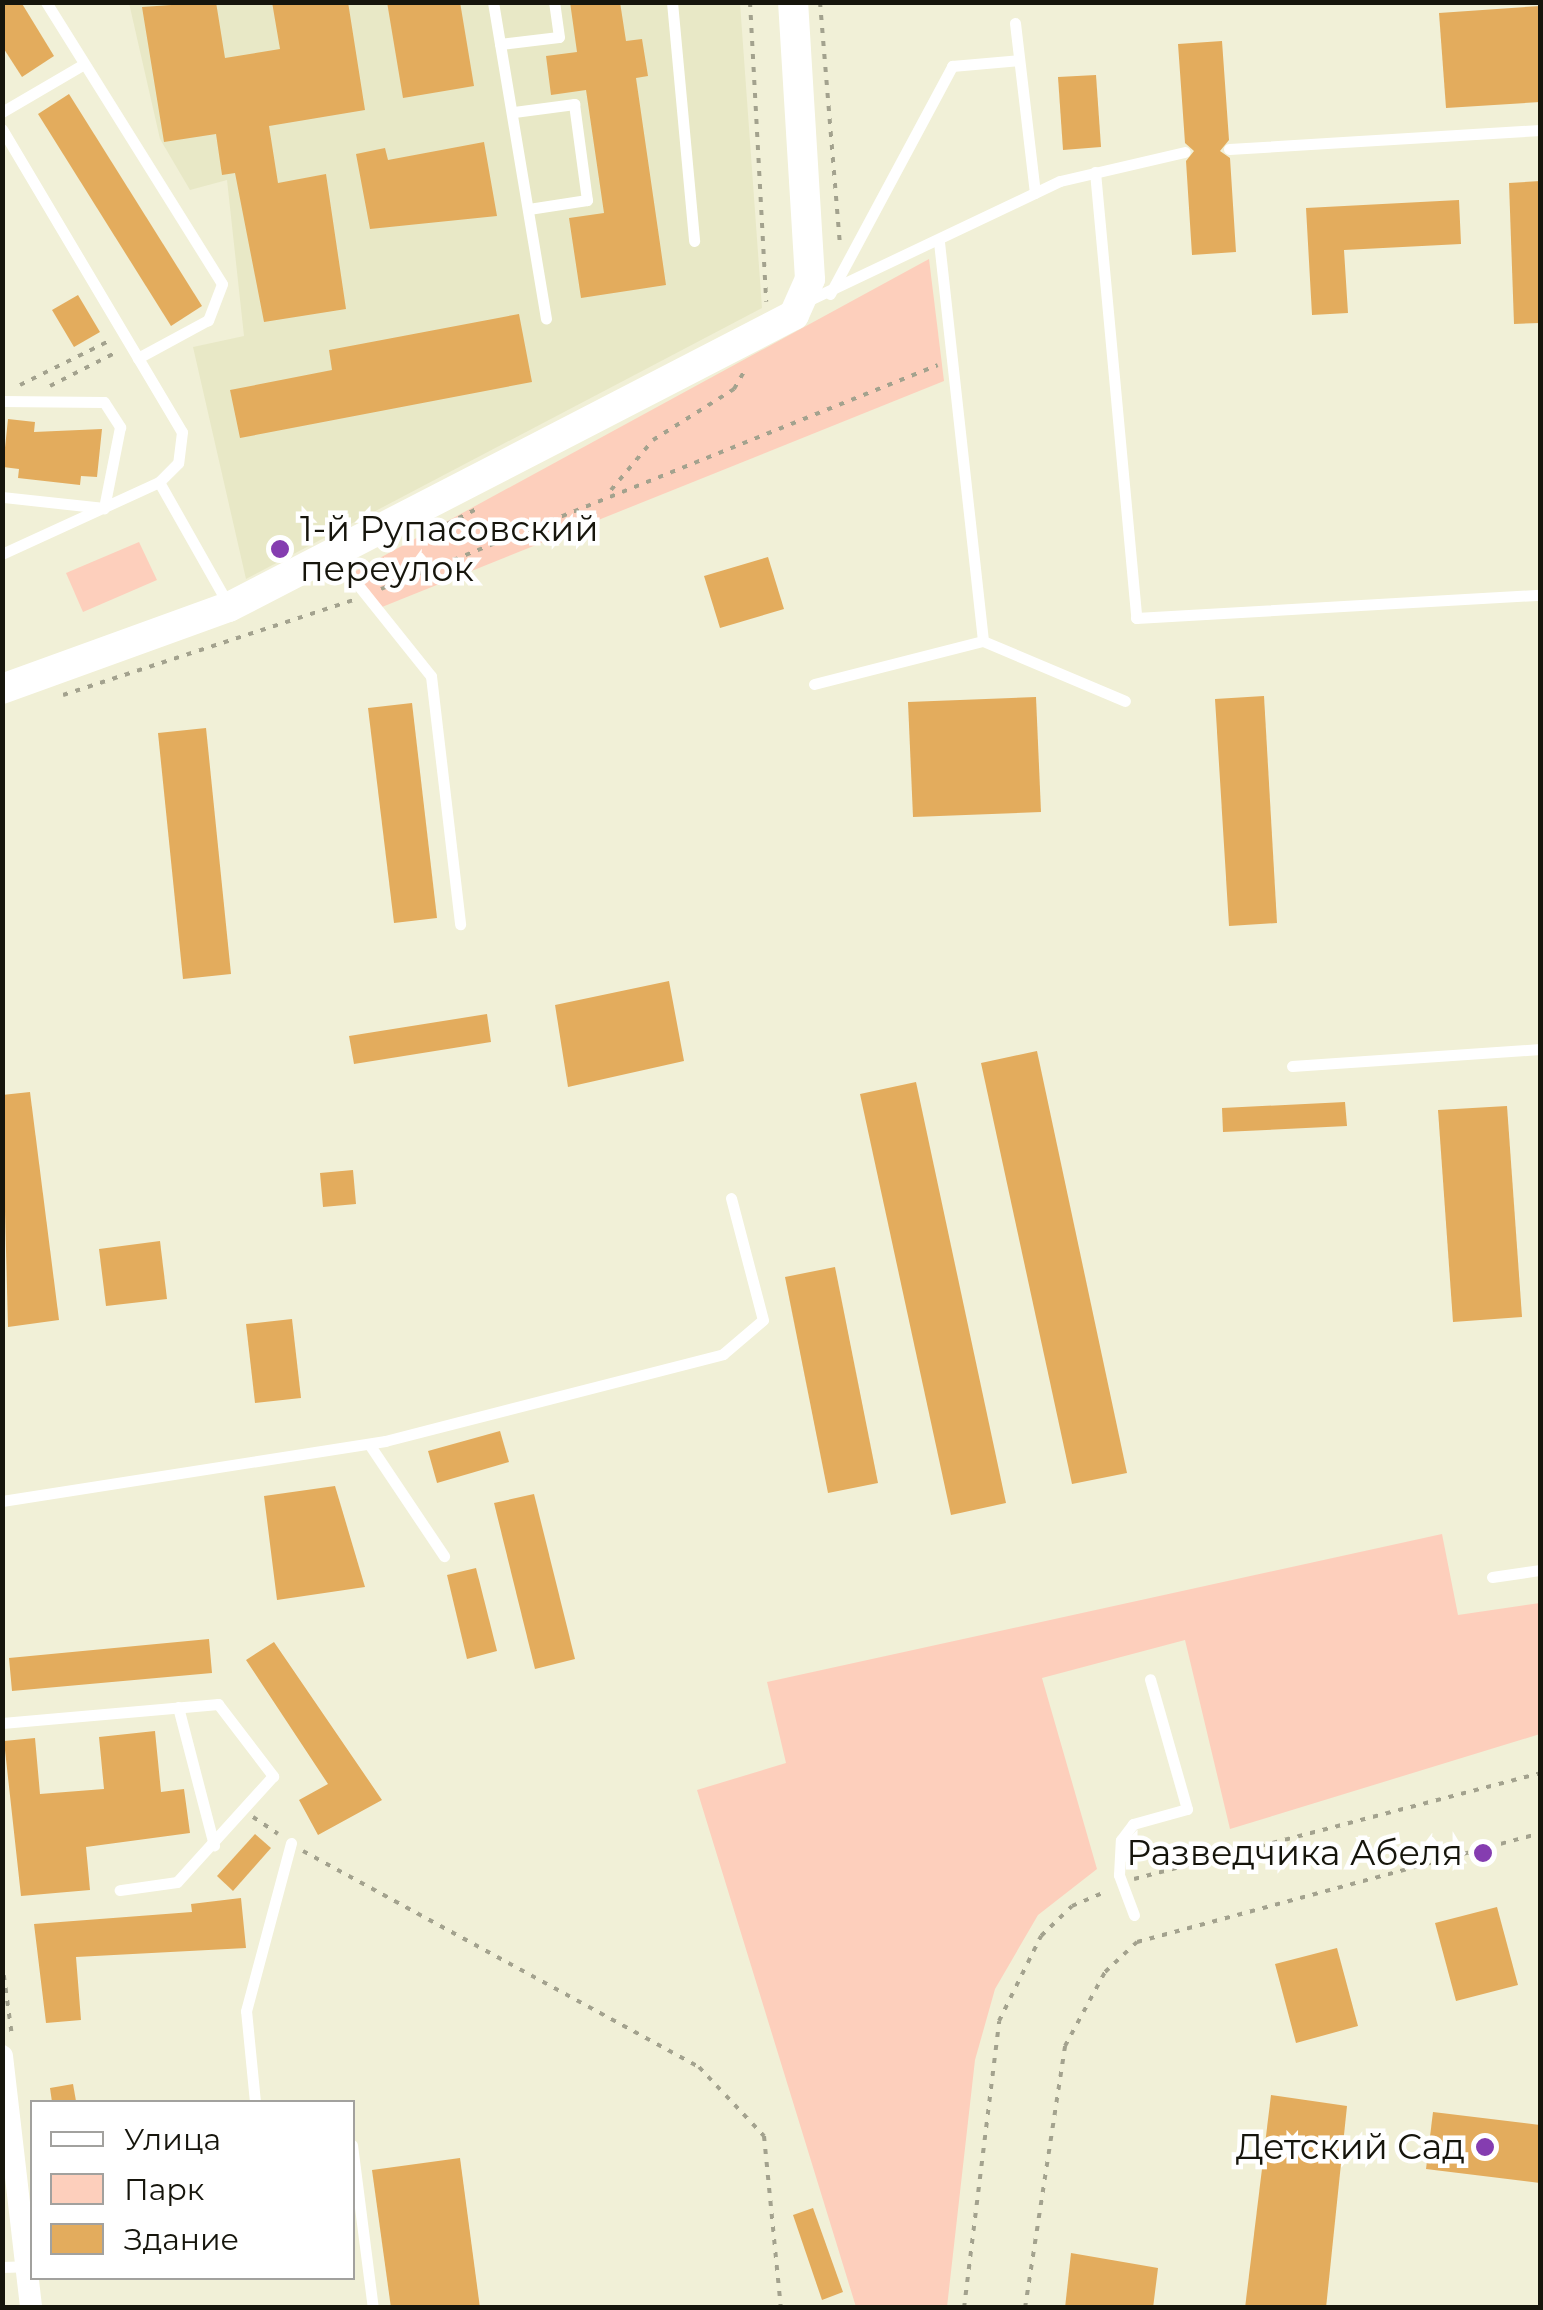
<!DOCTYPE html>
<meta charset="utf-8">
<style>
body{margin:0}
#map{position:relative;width:1543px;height:2310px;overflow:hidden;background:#f1f0d7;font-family:Montserrat,sans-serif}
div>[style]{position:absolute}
.built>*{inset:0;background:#e8e8c6}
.green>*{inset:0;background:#fdcfbc}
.building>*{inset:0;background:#e3ac5d}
.path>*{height:4px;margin-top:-2px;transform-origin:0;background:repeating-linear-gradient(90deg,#a3a28e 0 5px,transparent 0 13px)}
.service>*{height:11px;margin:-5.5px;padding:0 5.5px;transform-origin:5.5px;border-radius:5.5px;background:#fff}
.minor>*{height:22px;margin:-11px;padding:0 11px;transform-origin:11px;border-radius:11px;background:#fff}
.tertiary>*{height:30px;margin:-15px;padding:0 15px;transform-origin:15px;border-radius:15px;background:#fff}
.dots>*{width:28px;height:28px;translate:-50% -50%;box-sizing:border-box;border:5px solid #fff;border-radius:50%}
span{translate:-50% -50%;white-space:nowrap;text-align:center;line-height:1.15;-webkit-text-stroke:9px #fff;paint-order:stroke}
.poi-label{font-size:35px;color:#16150c}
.left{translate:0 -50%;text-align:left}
.right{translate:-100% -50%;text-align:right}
.frame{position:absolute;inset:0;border:5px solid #16150c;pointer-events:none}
.legend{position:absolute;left:30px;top:2100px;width:325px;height:180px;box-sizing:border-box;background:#fff;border:2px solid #a2a19e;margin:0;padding:12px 18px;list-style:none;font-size:30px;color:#16150c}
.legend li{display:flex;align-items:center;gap:20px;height:50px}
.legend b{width:50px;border:2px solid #a2a19e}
</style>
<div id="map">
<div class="built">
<div style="clip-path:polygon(129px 3px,740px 3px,762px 308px,246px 579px,193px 347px,244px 336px,227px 180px,190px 190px,160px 139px)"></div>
</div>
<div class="green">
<div style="clip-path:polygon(929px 259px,944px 381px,382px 607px,354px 572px)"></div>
<div style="clip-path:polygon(139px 542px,157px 580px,83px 612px,66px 573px)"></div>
<div style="clip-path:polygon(1442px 1534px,1458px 1615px,1540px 1603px,1540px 1734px,1230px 1829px,1185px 1640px,1042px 1678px,1097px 1869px,1038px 1915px,995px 1989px,975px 2060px,947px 2307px,856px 2307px,697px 1790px,786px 1763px,767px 1682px)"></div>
</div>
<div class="building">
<div style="clip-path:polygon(2px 2px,21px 2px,54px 56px,22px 77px,2px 46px)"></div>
<div style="clip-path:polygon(216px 2px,225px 58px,280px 49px,272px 2px,348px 2px,365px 110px,269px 126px,278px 183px,326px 174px,346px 309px,264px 322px,235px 173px,222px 175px,216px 134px,164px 142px,142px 7px)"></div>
<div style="clip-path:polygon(387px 2px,460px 2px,474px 86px,403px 98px)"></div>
<div style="clip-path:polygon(570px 2px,620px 2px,626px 41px,642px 39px,648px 76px,636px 78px,666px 285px,581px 298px,569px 218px,604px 213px,586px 90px,551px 95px,546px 56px,577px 52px)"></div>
<div style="clip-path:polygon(1540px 6px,1540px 102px,1446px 108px,1439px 13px)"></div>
<div style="clip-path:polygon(1222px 41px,1229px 140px,1220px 151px,1230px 158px,1236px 252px,1192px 255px,1186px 161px,1194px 151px,1185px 143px,1178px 44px)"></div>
<div style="clip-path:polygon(1096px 75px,1101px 147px,1063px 150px,1058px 77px)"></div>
<div style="clip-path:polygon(69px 94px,202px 306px,171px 326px,38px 114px)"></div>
<div style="clip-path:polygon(484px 142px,497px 216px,370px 229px,356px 154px,385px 148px,388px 160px)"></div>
<div style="clip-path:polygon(1540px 181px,1540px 323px,1514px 324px,1509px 183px)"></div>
<div style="clip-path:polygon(1459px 200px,1461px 244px,1344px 250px,1348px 313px,1312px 315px,1306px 208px)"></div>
<div style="clip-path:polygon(78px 295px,100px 332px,74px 347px,52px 310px)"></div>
<div style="clip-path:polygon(519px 314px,532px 382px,240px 438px,230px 390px,332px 370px,329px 350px)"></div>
<div style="clip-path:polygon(8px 419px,35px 422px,34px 432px,102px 429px,97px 477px,81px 476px,80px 485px,18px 478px,19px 469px,3px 467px)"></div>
<div style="clip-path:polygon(768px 557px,784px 609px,720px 628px,704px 576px)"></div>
<div style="clip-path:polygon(1264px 696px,1277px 923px,1229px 926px,1215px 699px)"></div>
<div style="clip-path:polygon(1036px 697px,1041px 812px,913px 817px,908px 702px)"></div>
<div style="clip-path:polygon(412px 703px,437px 918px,394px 923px,368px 708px)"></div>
<div style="clip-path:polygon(206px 728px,231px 974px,183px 979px,158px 733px)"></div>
<div style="clip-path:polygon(669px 981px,684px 1061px,568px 1087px,555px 1005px)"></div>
<div style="clip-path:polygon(487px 1014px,491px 1042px,354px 1064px,349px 1036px)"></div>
<div style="clip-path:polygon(1037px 1051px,1127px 1473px,1072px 1484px,981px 1063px)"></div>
<div style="clip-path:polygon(916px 1082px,1006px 1503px,951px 1515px,860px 1094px)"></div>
<div style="clip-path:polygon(30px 1092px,59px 1320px,8px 1327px,2px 1095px)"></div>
<div style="clip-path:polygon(1345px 1102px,1347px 1126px,1223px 1132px,1222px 1108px)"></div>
<div style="clip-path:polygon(1507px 1106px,1522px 1317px,1453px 1322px,1438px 1110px)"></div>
<div style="clip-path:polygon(353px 1170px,356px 1204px,323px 1207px,320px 1173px)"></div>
<div style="clip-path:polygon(160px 1241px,167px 1299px,106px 1306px,99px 1249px)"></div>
<div style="clip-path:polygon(835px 1267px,878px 1483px,828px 1493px,785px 1277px)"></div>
<div style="clip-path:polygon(292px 1319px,301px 1398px,255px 1403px,246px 1324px)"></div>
<div style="clip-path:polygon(500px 1431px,509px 1462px,437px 1483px,428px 1451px)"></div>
<div style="clip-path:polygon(335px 1486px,365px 1587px,277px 1600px,264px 1496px)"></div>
<div style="clip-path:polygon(534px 1494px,575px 1659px,535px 1669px,494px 1503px)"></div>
<div style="clip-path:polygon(476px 1568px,497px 1651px,467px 1659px,447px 1575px)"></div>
<div style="clip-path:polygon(209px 1639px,212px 1673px,12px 1691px,9px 1658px)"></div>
<div style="clip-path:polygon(274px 1642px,382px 1800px,318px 1835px,299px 1800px,328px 1784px,246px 1660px)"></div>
<div style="clip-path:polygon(155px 1731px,161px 1792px,184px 1789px,190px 1833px,86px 1847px,90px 1890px,21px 1896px,4px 1741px,35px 1738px,40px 1794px,104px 1789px,99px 1737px)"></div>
<div style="clip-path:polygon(255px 1834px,271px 1848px,233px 1891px,217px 1876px)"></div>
<div style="clip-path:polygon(241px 1898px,246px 1948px,76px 1957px,81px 2020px,46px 2023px,34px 1924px,192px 1912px,191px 1904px)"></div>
<div style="clip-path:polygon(1497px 1907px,1518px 1985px,1456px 2001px,1435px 1923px)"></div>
<div style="clip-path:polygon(1337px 1948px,1358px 2026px,1296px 2043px,1275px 1964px)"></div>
<div style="clip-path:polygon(73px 2084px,76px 2101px,52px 2102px,50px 2088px)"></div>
<div style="clip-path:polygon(1271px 2095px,1347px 2106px,1326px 2308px,1245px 2308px)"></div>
<div style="clip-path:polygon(1433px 2112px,1540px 2125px,1540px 2183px,1426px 2169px)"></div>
<div style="clip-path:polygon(460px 2158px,480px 2308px,391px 2308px,372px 2170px)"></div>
<div style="clip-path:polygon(813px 2208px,843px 2292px,822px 2300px,793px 2215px)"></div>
<div style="clip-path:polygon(1071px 2253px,1158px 2268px,1153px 2308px,1065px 2308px)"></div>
</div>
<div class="path">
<div style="left:750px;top:2px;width:300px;rotate:86.9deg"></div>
<div style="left:820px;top:2px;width:246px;rotate:85.3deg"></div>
<div style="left:20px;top:385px;width:102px;rotate:-26.3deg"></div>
<div style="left:50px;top:386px;width:75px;rotate:-26.9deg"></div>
<div style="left:611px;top:490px;width:65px;rotate:-50deg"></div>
<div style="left:653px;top:440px;width:96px;rotate:-32.2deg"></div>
<div style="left:734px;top:389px;width:24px;rotate:-60deg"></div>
<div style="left:447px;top:524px;width:35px;rotate:-27deg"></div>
<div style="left:381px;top:589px;width:600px;rotate:-21.91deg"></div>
<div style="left:63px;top:695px;width:306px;rotate:-18.1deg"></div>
<div style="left:253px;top:1817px;width:30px;rotate:34deg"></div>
<div style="left:303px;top:1851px;width:451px;rotate:28.6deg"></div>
<div style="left:699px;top:2067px;width:95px;rotate:46.7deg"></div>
<div style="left:764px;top:2136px;width:173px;rotate:84.4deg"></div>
<div style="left:1134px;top:1879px;width:420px;rotate:-14.6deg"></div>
<div style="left:2px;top:1962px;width:75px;rotate:82.3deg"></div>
<div style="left:964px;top:2308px;width:289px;rotate:-83deg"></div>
<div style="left:999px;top:2021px;width:95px;rotate:-63.7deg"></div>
<div style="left:1041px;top:1936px;width:43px;rotate:-44.1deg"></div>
<div style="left:1072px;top:1906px;width:38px;rotate:-23deg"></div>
<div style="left:1025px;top:2308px;width:265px;rotate:-81.3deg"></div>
<div style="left:1065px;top:2046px;width:84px;rotate:-61.6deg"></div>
<div style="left:1105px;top:1972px;width:44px;rotate:-43.2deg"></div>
<div style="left:1137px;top:1942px;width:417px;rotate:-15.1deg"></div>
</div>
<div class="service">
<div style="left:46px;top:2px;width:332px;rotate:58deg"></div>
<div style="left:222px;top:284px;width:39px;rotate:111deg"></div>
<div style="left:208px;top:320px;width:80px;rotate:151.5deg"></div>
<div style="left:493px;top:2px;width:321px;rotate:80.5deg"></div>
<div style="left:672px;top:2px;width:240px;rotate:84.7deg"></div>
<div style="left:1015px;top:23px;width:171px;rotate:83.3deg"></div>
<div style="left:500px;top:44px;width:59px;rotate:-6.8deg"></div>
<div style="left:559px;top:37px;width:35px;rotate:-98deg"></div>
<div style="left:2px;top:112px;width:95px;rotate:-30.3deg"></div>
<div style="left:514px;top:112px;width:61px;rotate:-7.6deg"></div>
<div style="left:574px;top:104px;width:97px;rotate:82.3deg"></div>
<div style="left:587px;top:200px;width:59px;rotate:171.2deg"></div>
<div style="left:2px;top:129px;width:352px;rotate:59.3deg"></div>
<div style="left:182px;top:432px;width:31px;rotate:97deg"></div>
<div style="left:178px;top:463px;width:27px;rotate:135deg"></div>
<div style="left:159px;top:482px;width:173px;rotate:155.4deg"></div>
<div style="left:1229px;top:149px;width:312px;rotate:-3.5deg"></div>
<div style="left:1095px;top:172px;width:448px;rotate:84.7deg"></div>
<div style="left:1136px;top:618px;width:405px;rotate:-3.3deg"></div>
<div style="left:939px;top:242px;width:401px;rotate:83.7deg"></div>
<div style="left:983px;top:641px;width:154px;rotate:22.9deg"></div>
<div style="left:830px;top:294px;width:259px;rotate:-61.8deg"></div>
<div style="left:952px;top:66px;width:67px;rotate:-5.1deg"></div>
<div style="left:805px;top:302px;width:282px;rotate:-25.4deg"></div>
<div style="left:1060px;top:181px;width:128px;rotate:-13.1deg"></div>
<div style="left:2px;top:401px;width:102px;rotate:0.6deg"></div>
<div style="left:104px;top:402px;width:30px;rotate:57deg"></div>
<div style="left:120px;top:427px;width:83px;rotate:101.2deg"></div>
<div style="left:104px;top:508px;width:103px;rotate:-173.8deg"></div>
<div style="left:159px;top:482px;width:140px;rotate:60.5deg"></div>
<div style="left:334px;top:555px;width:155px;rotate:51.3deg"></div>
<div style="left:431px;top:676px;width:250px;rotate:83.3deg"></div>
<div style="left:814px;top:684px;width:174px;rotate:-14.3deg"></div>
<div style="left:1292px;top:1066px;width:249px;rotate:-3.9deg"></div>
<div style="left:369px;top:1444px;width:135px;rotate:56.2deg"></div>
<div style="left:2px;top:1501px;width:388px;rotate:-8.9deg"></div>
<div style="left:385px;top:1441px;width:349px;rotate:-14.4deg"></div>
<div style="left:723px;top:1354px;width:52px;rotate:-40.4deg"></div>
<div style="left:763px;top:1320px;width:126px;rotate:-104.7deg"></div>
<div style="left:1492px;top:1577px;width:49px;rotate:-8.3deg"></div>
<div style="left:178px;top:1707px;width:143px;rotate:75.4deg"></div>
<div style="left:2px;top:1723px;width:217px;rotate:-5deg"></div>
<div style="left:218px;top:1704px;width:91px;rotate:52.6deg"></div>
<div style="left:273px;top:1776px;width:143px;rotate:132.2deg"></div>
<div style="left:177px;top:1882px;width:58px;rotate:172deg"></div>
<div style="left:1134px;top:1915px;width:43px;rotate:-110.6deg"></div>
<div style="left:1119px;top:1875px;width:35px;rotate:-87deg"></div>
<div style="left:1121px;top:1840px;width:20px;rotate:-53deg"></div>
<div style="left:1133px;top:1824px;width:56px;rotate:-15.5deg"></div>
<div style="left:1187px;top:1809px;width:135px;rotate:-105.9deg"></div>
<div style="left:255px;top:2102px;width:91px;rotate:-95.6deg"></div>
<div style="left:246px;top:2011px;width:174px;rotate:-75deg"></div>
<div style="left:352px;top:2145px;width:164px;rotate:82.7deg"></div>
<div style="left:2px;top:2267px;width:24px;rotate:-2deg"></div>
</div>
<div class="minor">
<div style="left:2px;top:2056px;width:254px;rotate:83.4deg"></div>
</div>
<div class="tertiary">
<div style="left:2px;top:689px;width:241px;rotate:-19.9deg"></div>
<div style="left:229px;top:607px;width:636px;rotate:-27.33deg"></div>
<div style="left:794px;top:315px;width:39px;rotate:-66deg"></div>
<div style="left:810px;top:279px;width:278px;rotate:-93.5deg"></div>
</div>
<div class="dots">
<div style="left:280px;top:549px;background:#853db0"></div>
<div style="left:1483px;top:1853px;background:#853db0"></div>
<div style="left:1485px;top:2147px;background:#853db0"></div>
</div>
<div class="poi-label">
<span class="left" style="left:300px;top:549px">1-й Рупасовский<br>переулок</span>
<span class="right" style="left:1463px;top:1853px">Разведчика Абеля</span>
<span class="right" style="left:1465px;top:2147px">Детский Сад</span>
</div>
<div class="frame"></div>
<ul class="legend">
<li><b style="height:12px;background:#fff"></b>Улица</li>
<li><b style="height:28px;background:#fdcfbc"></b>Парк</li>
<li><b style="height:28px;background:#e3ac5d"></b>Здание</li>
</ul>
</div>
